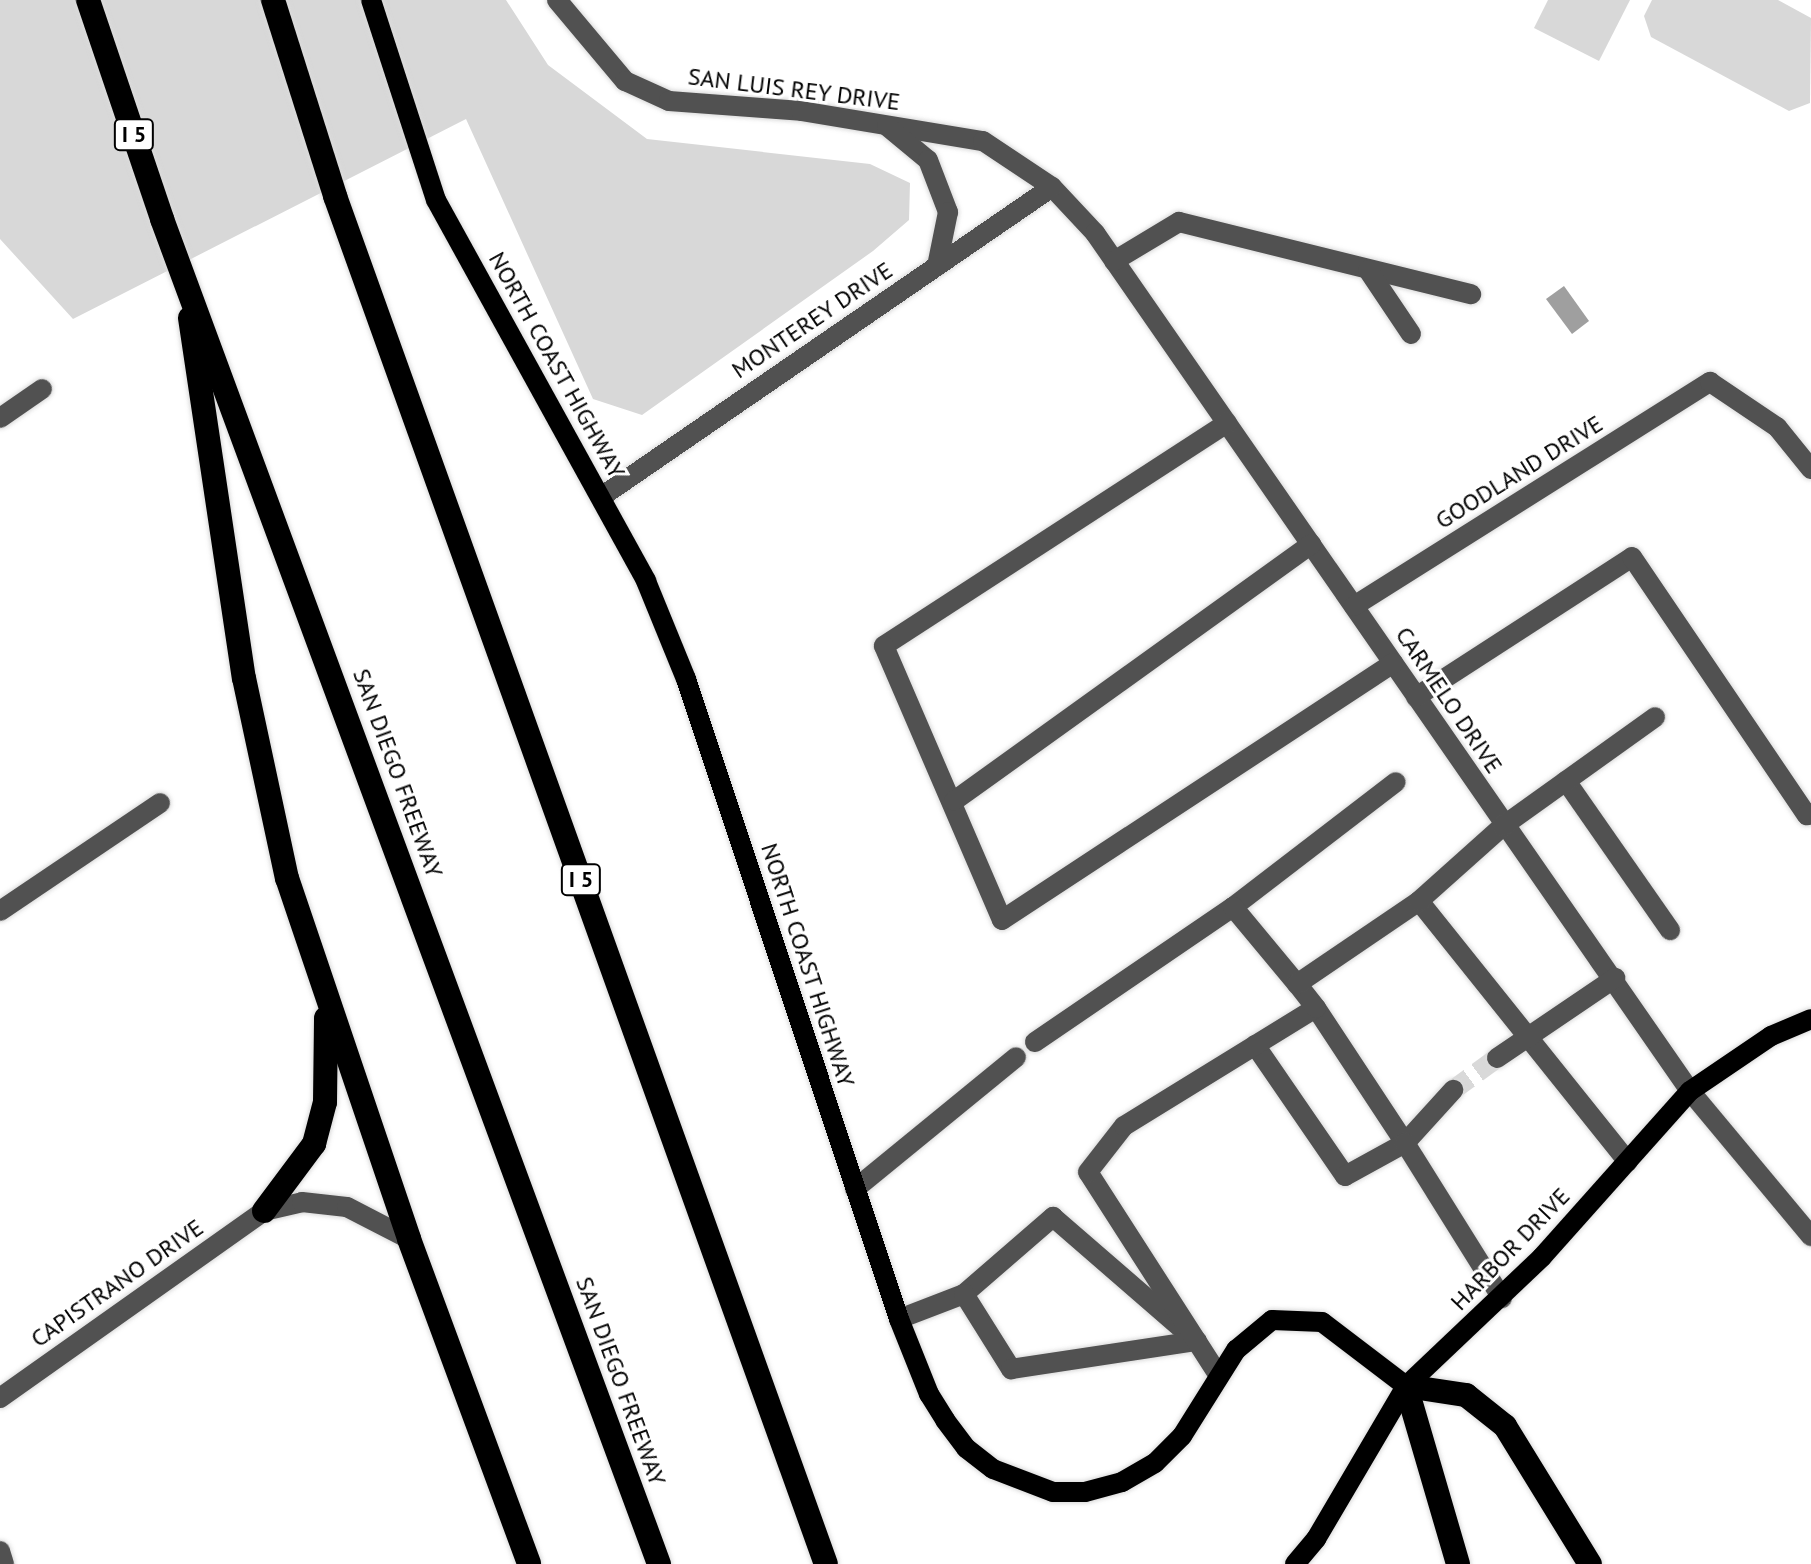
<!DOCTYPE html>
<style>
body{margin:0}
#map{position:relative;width:1811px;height:1564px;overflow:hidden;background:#fff;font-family:"PT Sans",sans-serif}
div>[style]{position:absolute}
.green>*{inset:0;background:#d8d8d8}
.water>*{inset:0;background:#9f9f9f}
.minor-tunnel>*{height:20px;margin-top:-10px;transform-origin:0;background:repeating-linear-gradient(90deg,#d9d9d9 0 20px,transparent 0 30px)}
.roads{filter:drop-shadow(0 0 2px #dbdbdb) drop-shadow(0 0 2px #dbdbdb)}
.minor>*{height:20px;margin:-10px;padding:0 10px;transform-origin:10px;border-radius:10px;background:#515151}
.major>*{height:20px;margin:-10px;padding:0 10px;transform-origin:10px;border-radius:10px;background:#000}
.highway>*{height:24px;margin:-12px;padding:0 12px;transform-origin:12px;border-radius:12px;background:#000}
span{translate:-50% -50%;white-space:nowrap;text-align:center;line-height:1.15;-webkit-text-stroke:6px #fff;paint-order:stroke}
.shield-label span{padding:2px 6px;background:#fff;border:2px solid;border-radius:6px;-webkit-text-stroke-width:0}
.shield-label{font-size:22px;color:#000;font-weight:700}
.street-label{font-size:24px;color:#000}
</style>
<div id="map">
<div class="green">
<div style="clip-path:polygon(0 0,506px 0,548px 65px,647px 139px,870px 164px,910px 183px,909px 220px,873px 251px,642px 415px,593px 399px,466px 119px,73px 319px,0 239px)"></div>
<div style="clip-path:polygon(1548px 0,1630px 0,1599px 61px,1534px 28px)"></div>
<div style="clip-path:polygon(1652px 0,1778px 0,1811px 18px,1810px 103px,1789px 111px,1651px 37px,1644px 16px)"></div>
</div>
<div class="water">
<div style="clip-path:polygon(1564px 286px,1589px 321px,1572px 334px,1546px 299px)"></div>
</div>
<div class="minor-tunnel">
<div style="left:1453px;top:1090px;width:54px;rotate:-36deg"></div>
</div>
<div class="roads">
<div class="minor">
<div style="left:557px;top:0;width:106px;rotate:50deg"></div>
<div style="left:625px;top:81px;width:48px;rotate:24.4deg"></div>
<div style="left:669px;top:101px;width:132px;rotate:4.3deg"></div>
<div style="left:801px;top:111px;width:184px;rotate:9.4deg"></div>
<div style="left:983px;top:141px;width:83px;rotate:33.7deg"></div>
<div style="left:1052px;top:187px;width:63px;rotate:46.9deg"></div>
<div style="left:1095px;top:233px;width:1044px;rotate:55.26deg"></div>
<div style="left:1690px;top:1091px;width:189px;rotate:50.2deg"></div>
<div style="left:887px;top:126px;width:53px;rotate:39.7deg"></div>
<div style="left:928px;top:160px;width:56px;rotate:69deg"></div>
<div style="left:948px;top:212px;width:55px;rotate:101.5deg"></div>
<div style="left:1114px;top:261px;width:76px;rotate:-31deg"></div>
<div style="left:1179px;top:222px;width:301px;rotate:13.9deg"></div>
<div style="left:1368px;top:270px;width:77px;rotate:56.1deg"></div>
<div style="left:0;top:418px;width:51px;rotate:-34.6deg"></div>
<div style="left:1227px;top:423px;width:409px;rotate:147deg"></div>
<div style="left:884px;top:646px;width:298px;rotate:66.7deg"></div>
<div style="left:1002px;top:920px;width:468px;rotate:-33.3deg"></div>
<div style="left:601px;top:497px;width:547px;rotate:-34.5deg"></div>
<div style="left:1354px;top:606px;width:421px;rotate:-32.2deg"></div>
<div style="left:1710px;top:382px;width:81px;rotate:33.9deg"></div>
<div style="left:1777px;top:427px;width:54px;rotate:51deg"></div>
<div style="left:1416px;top:697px;width:257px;rotate:-32.9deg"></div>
<div style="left:1632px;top:557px;width:312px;rotate:55.9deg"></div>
<div style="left:1807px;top:815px;width:4px;rotate:-27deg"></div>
<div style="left:1566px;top:781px;width:182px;rotate:55.1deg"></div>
<div style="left:954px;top:801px;width:440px;rotate:-35.7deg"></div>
<div style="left:1419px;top:901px;width:334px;rotate:51.3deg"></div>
<div style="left:1233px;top:907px;width:205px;rotate:-37.5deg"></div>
<div style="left:0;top:911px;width:193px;rotate:-34deg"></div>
<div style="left:1316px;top:1008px;width:162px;rotate:56.6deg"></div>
<div style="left:1405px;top:1143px;width:72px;rotate:-47.8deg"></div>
<div style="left:1035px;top:1042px;width:240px;rotate:-34.3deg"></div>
<div style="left:1233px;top:907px;width:100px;rotate:50.3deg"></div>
<div style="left:1255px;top:1045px;width:159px;rotate:55.5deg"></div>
<div style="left:1345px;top:1176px;width:68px;rotate:-28.8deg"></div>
<div style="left:1405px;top:1143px;width:183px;rotate:58deg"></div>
<div style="left:1497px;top:1058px;width:143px;rotate:-34.1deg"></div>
<div style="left:855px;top:1189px;width:208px;rotate:-39.3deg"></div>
<div style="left:964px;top:1294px;width:118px;rotate:-40.9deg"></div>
<div style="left:1053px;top:1217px;width:167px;rotate:40.9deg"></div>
<div style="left:899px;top:1319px;width:70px;rotate:-21deg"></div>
<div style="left:964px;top:1294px;width:89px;rotate:57.9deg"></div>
<div style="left:1011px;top:1369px;width:188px;rotate:-8.6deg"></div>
<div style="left:1219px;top:1376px;width:242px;rotate:-122.7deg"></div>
<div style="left:1088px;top:1172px;width:58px;rotate:-52deg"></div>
<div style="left:1124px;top:1126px;width:225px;rotate:-31.6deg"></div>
<div style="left:1316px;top:1008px;width:31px;rotate:-128deg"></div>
<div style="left:1297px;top:984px;width:148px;rotate:-34.2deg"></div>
<div style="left:1419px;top:901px;width:113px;rotate:-41.8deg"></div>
<div style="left:1503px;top:826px;width:187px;rotate:-35.6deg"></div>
<div style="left:0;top:1398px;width:324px;rotate:-35.3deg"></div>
<div style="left:264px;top:1211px;width:39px;rotate:-13deg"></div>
<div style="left:302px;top:1202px;width:45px;rotate:6.3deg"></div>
<div style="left:347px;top:1207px;width:70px;rotate:27.3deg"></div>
<div style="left:0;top:1551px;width:14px;rotate:73deg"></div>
</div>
<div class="major">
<div style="left:371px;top:0;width:210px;rotate:72deg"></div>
<div style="left:436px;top:200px;width:435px;rotate:61.1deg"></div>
<div style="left:646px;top:581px;width:106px;rotate:67.8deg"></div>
<div style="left:686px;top:679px;width:675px;rotate:71.59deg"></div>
<div style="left:899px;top:1319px;width:81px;rotate:68.2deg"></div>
<div style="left:929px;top:1394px;width:31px;rotate:58deg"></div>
<div style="left:945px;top:1420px;width:35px;rotate:53deg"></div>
<div style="left:966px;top:1448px;width:34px;rotate:38deg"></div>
<div style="left:993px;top:1469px;width:64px;rotate:21deg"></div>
<div style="left:1053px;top:1492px;width:32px"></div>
<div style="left:1085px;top:1492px;width:38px;rotate:-15deg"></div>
<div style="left:1122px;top:1482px;width:38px;rotate:-30deg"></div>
<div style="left:1155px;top:1463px;width:38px;rotate:-45deg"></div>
<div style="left:1182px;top:1436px;width:102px;rotate:-57.9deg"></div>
<div style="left:1236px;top:1350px;width:47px;rotate:-39.8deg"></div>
<div style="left:1272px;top:1320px;width:50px;rotate:2.3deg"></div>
<div style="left:1322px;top:1322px;width:106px;rotate:37.3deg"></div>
<div style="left:1295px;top:1564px;width:33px;rotate:-50deg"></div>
<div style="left:1316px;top:1539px;width:178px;rotate:-59.5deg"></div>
<div style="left:1406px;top:1386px;width:187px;rotate:-43.5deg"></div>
<div style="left:1542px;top:1257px;width:222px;rotate:-48.3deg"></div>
<div style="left:1690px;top:1091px;width:98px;rotate:-34.2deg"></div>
<div style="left:1771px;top:1036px;width:43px;rotate:-23deg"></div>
</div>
<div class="highway">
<div style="left:88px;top:0;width:231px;rotate:71.3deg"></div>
<div style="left:162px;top:219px;width:1434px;rotate:69.72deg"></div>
<div style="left:273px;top:0;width:206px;rotate:72.4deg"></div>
<div style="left:335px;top:196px;width:1453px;rotate:70.26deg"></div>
<div style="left:190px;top:318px;width:364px;rotate:81.5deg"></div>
<div style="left:244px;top:678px;width:205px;rotate:77.9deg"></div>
<div style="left:287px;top:878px;width:381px;rotate:71.3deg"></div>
<div style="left:409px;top:1239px;width:346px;rotate:69.7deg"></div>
<div style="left:264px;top:1211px;width:84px;rotate:-53.3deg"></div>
<div style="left:314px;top:1144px;width:43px;rotate:-75.3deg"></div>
<div style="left:325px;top:1102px;width:84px;rotate:-89.3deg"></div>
<div style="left:1458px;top:1564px;width:185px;rotate:-106.3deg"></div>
<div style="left:1406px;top:1386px;width:61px;rotate:8.5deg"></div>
<div style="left:1466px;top:1395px;width:50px;rotate:38.5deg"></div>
<div style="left:1505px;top:1426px;width:162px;rotate:58.4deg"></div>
</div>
</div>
<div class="shield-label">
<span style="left:134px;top:135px">I 5</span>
<span style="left:581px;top:880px">I 5</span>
</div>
<div class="street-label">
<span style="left:794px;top:89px;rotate:7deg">SAN LUIS REY DRIVE</span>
<span style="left:812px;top:320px;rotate:-34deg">MONTEREY DRIVE</span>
<span style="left:557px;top:365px;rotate:61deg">NORTH COAST HIGHWAY</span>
<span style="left:1519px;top:472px;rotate:-32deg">GOODLAND DRIVE</span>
<span style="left:1449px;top:700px;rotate:56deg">CARMELO DRIVE</span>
<span style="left:398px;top:773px;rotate:70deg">SAN DIEGO FREEWAY</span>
<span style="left:808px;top:965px;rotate:72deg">NORTH COAST HIGHWAY</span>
<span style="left:1510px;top:1249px;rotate:-46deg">HARBOR DRIVE</span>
<span style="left:117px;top:1283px;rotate:-35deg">CAPISTRANO DRIVE</span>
<span style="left:621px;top:1381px;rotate:70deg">SAN DIEGO FREEWAY</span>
</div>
</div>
